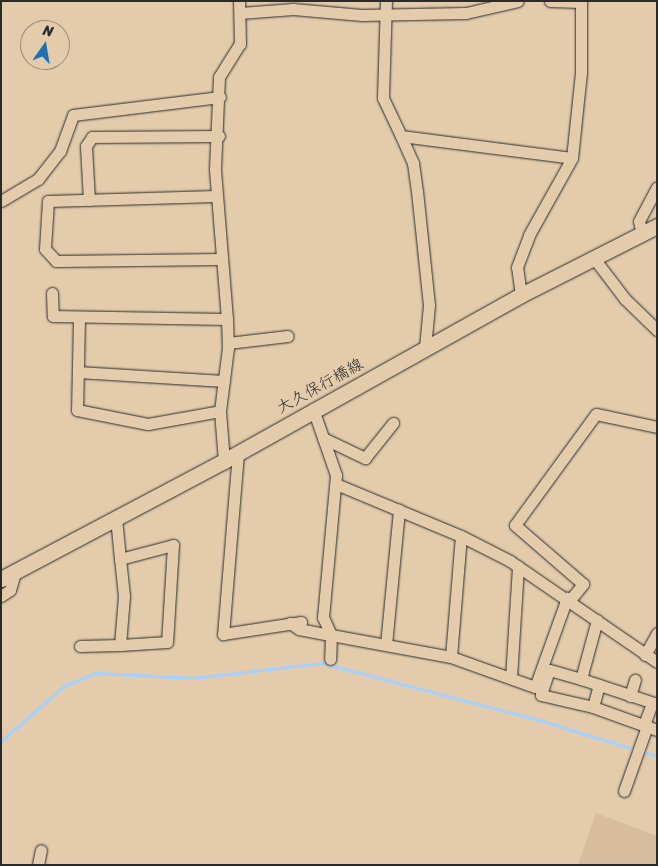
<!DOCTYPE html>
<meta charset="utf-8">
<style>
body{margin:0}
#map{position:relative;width:658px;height:866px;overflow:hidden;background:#e3cbac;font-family:Sriracha,"Klee One",sans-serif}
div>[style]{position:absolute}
.built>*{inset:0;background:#d7bc9e}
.stream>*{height:3px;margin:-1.5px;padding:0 1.5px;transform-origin:1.5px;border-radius:1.5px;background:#a3d2ff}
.roads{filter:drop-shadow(0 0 1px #2b2b2b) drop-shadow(0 0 1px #2b2b2b)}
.street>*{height:11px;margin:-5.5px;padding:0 5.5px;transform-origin:5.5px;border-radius:5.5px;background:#e3cbac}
.secondary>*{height:15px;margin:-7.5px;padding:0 7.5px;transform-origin:7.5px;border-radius:7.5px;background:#e3cbac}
span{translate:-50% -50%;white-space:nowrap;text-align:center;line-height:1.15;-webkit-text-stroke:5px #e3cbac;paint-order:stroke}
.street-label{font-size:16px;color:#2b2b2b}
.frame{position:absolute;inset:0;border:2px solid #2b2b2b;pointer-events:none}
.north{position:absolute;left:20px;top:20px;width:50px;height:50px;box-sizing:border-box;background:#e3cbac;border:1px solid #998b78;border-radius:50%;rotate:13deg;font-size:14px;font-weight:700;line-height:20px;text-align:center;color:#2b2b2b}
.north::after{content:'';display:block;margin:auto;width:18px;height:22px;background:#1f6fb2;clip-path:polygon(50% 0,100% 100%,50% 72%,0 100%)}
</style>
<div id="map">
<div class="built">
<div style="clip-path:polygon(596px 813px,657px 836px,657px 865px,578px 865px)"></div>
</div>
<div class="stream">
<div style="left:1px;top:741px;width:84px;rotate:-41.1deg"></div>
<div style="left:64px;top:686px;width:35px;rotate:-22deg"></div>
<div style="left:97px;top:673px;width:96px;rotate:3deg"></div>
<div style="left:193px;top:678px;width:130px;rotate:-6.6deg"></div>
<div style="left:322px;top:663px;width:224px;rotate:14.7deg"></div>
<div style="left:539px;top:720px;width:95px;rotate:17.1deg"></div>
<div style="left:646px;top:753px;width:11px;rotate:15deg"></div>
</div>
<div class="roads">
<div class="street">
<div style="left:386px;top:1px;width:97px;rotate:91.8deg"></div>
<div style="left:383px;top:98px;width:42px;rotate:64.7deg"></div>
<div style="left:401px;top:136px;width:172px;rotate:7.3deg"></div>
<div style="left:550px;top:1px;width:31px;rotate:2deg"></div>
<div style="left:240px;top:13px;width:53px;rotate:-4.3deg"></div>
<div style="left:293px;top:9px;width:69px;rotate:5deg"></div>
<div style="left:362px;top:15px;width:104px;rotate:-1.1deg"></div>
<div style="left:466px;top:13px;width:53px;rotate:-13deg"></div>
<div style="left:401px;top:136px;width:30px;rotate:66deg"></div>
<div style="left:413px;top:163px;width:28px;rotate:82deg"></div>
<div style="left:417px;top:191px;width:115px;rotate:84deg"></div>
<div style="left:429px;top:305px;width:43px;rotate:95.3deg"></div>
<div style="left:215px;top:196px;width:167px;rotate:178.3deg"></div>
<div style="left:48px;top:201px;width:48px;rotate:93.6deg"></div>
<div style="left:45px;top:249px;width:16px;rotate:47deg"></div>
<div style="left:56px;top:261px;width:166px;rotate:-0.7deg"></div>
<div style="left:89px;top:200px;width:54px;rotate:-93.2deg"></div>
<div style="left:86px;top:146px;width:11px;rotate:-56deg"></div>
<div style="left:92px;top:137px;width:127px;rotate:-0.5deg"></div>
<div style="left:1px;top:201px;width:43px;rotate:-30.7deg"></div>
<div style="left:38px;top:179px;width:36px;rotate:-52deg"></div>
<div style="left:60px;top:151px;width:38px;rotate:-70deg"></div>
<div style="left:73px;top:115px;width:148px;rotate:-7deg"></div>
<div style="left:642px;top:234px;width:13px;rotate:-103deg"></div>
<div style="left:639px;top:221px;width:38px;rotate:-62deg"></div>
<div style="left:593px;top:257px;width:53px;rotate:52.7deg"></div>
<div style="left:625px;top:299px;width:45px;rotate:44.1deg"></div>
<div style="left:52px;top:293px;width:23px;rotate:88deg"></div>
<div style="left:53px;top:316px;width:174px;rotate:1deg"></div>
<div style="left:521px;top:295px;width:28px;rotate:-98deg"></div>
<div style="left:517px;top:267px;width:34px;rotate:-69deg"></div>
<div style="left:529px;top:235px;width:88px;rotate:-60.8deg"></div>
<div style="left:572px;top:158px;width:85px;rotate:-84deg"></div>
<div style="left:581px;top:73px;width:72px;rotate:-90deg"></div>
<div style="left:79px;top:318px;width:92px;rotate:91.2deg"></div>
<div style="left:77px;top:410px;width:72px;rotate:11.2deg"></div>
<div style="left:148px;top:424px;width:73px;rotate:-10.2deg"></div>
<div style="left:228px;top:343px;width:60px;rotate:-6.7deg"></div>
<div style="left:78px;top:372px;width:146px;rotate:3.5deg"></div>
<div style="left:313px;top:409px;width:70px;rotate:70.8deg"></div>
<div style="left:336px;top:475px;width:143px;rotate:95.2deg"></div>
<div style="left:323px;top:617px;width:20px;rotate:66deg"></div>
<div style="left:331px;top:635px;width:122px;rotate:10.4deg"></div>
<div style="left:451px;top:657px;width:89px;rotate:19.7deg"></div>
<div style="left:535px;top:687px;width:95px;rotate:-70.2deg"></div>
<div style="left:323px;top:438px;width:47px;rotate:25.5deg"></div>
<div style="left:365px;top:458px;width:45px;rotate:-51.3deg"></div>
<div style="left:238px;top:453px;width:182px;rotate:94.7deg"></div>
<div style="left:223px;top:634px;width:79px;rotate:-8.7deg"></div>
<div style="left:224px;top:461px;width:50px;rotate:-94.6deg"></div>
<div style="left:220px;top:411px;width:64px;rotate:-82.8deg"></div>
<div style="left:228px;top:348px;width:29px;rotate:-92deg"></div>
<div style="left:227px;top:319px;width:150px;rotate:-94.6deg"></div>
<div style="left:215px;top:169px;width:92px;rotate:-87.5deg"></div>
<div style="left:219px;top:77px;width:39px;rotate:-58deg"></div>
<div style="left:240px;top:44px;width:43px;rotate:-91.3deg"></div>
<div style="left:336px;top:484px;width:135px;rotate:22.6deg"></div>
<div style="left:461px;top:536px;width:55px;rotate:27deg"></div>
<div style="left:510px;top:561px;width:178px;rotate:34.5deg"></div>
<div style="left:116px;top:518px;width:41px;rotate:84.4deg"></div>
<div style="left:120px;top:559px;width:55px;rotate:-14.8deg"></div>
<div style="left:173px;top:545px;width:97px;rotate:93.5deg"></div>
<div style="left:167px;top:642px;width:47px;rotate:176.3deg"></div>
<div style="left:120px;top:645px;width:49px;rotate:-85.3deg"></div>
<div style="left:124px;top:596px;width:37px;rotate:-96deg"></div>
<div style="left:1px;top:596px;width:11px;rotate:-34deg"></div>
<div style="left:10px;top:590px;width:19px;rotate:-74deg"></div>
<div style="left:570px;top:600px;width:21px;rotate:-51deg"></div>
<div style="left:583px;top:584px;width:90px;rotate:-139.1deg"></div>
<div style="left:515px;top:525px;width:137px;rotate:-53.9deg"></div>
<div style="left:596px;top:414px;width:62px;rotate:12deg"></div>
<div style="left:597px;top:620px;width:61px;rotate:105.2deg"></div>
<div style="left:581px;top:679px;width:80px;rotate:18.2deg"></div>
<div style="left:290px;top:623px;width:11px;rotate:34deg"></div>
<div style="left:299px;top:629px;width:33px;rotate:11deg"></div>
<div style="left:331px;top:635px;width:24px;rotate:92deg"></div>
<div style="left:386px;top:645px;width:136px;rotate:-84.5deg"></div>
<div style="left:80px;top:646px;width:40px;rotate:-1.4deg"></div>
<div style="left:645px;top:655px;width:25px;rotate:-61deg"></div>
<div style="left:451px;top:657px;width:121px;rotate:-85.3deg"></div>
<div style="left:511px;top:678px;width:112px;rotate:-86.4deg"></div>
<div style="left:581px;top:679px;width:33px;rotate:-164deg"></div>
<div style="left:549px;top:670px;width:26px;rotate:108deg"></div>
<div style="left:541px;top:695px;width:53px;rotate:13deg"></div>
<div style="left:593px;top:707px;width:23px;rotate:-75deg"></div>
<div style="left:630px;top:696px;width:17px;rotate:-73deg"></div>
<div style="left:593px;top:707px;width:68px;rotate:19.8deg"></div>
<div style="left:644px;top:725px;width:23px;rotate:-70deg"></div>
<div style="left:624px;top:791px;width:69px;rotate:-70.5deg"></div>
<div style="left:38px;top:865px;width:15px;rotate:-79deg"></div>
</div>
<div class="secondary">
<div style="left:1px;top:579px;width:252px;rotate:-27.9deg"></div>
<div style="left:224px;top:461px;width:340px;rotate:-29.2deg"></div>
<div style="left:521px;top:295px;width:153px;rotate:-26.9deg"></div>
</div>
</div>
<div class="street-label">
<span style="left:320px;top:386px;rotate:-29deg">大久保行橋線</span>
</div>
<div class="frame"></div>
<div class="north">N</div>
</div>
